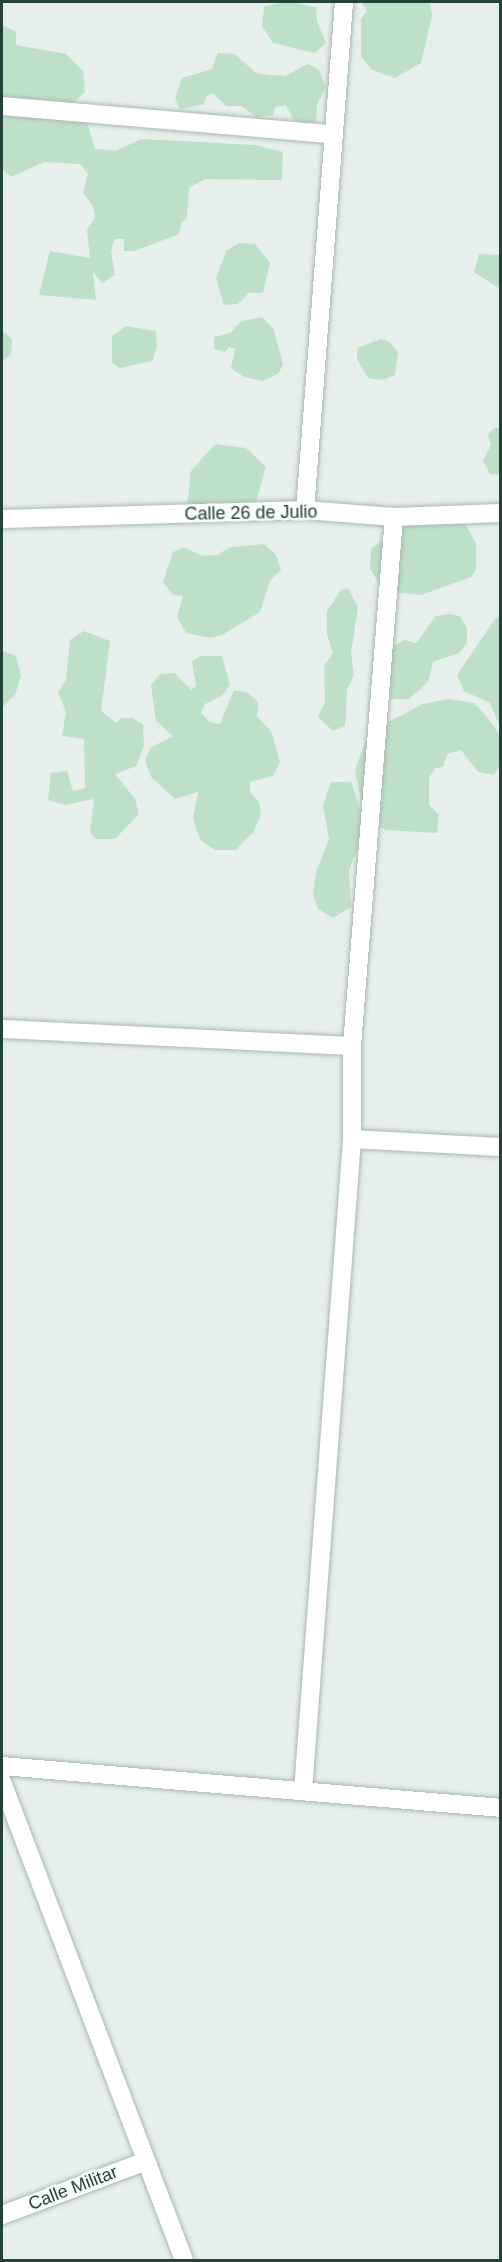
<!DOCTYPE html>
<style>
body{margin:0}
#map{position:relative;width:502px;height:2262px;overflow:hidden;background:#e6efeb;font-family:Arial,sans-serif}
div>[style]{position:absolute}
.green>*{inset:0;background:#bfe0c8}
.roads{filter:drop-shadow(0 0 2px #a8b8b2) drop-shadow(0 0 2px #a8b8b2)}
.minor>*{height:18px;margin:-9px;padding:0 9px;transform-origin:9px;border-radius:9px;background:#fff}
span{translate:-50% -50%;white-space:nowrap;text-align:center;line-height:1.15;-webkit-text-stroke:5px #f7fbf9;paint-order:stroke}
.street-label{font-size:18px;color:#24423a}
.frame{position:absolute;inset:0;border:3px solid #24423a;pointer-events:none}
</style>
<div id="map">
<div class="green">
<div style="clip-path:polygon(288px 2px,316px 7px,317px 21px,326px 43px,314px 53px,273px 43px,262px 26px,264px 6px)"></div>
<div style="clip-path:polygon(361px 2px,430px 2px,432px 16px,421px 63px,395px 78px,372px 70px,361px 56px,361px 19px,367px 11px)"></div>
<div style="clip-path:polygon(2px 25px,16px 32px,16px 45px,66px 54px,83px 71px,85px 92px,66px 109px,85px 115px,95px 149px,116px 151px,141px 139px,255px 145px,283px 152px,282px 180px,205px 179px,189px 188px,187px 218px,182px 222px,179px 234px,135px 251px,124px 251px,124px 239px,115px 239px,111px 251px,115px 275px,102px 283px,93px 272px,96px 300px,39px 295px,50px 251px,90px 258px,87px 230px,95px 217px,93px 206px,83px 193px,88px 174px,80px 164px,44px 162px,11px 177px,2px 169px)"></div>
<div style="clip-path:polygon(218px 53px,235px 54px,256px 73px,270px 75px,285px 76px,308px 64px,319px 70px,326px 87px,317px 105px,316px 121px,306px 126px,293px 119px,286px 105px,275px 107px,273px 115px,256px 117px,242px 106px,226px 106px,213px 93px,206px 97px,204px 104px,180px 109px,175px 99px,182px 78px,212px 69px)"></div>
<div style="clip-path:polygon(239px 243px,255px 244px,270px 263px,263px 293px,249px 293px,238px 304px,224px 305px,216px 278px,226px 251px)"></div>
<div style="clip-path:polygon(479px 254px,500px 255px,500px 289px,474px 272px)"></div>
<div style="clip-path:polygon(262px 317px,274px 330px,283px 365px,278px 374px,262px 381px,244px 377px,231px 368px,235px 349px,229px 347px,225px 352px,214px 349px,214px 337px,230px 333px,242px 321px)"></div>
<div style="clip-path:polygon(126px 326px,156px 331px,157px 348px,152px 361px,120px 368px,112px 363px,112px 336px)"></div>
<div style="clip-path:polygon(2px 331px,12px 339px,11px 355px,2px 361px)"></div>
<div style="clip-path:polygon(381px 339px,390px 342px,398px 352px,395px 375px,382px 380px,368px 378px,357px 359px,357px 348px)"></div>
<div style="clip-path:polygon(494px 428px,500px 428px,500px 475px,490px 474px,483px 461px,491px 445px,488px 434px)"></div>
<div style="clip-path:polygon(215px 444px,246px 448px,266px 467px,254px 509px,245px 519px,233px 522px,195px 519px,187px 507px,191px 471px)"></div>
<div style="clip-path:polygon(406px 521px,464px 521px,476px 544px,476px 570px,471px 577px,421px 595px,393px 592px,379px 584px,370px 568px,371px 549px)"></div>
<div style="clip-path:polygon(264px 544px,276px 555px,281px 570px,270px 581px,260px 612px,222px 635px,211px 638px,186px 633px,177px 617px,183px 596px,173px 595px,163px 582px,173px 552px,184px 547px,202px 556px,217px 555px,230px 547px)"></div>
<div style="clip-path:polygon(348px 588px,358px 607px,351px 653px,354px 675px,347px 690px,345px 726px,333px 731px,318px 717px,325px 701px,324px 666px,333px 653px,327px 635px,327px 611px,341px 590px)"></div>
<div style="clip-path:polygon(449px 614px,460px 616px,467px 628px,467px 643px,459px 653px,433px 662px,428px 682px,409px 699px,389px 699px,374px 688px,371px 672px,385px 650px,405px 640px,416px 643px,436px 616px)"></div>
<div style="clip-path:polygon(500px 616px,500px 727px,490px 703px,464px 691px,457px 675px,495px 619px)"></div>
<div style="clip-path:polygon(84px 631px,110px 641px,101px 711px,116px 723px,121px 718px,132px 718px,143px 724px,144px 746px,136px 766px,115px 774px,136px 800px,138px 815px,115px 839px,96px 839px,90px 833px,94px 799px,65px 805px,48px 800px,51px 773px,67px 771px,73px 791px,85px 788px,84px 739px,62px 736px,66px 712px,58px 692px,66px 680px,70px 640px)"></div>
<div style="clip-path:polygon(3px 651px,16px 656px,21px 676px,15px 695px,2px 707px)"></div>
<div style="clip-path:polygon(201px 656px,222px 656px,230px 685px,223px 695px,205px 704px,201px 713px,210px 722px,220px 724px,234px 690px,248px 693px,258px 702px,257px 716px,271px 731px,280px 762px,273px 776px,250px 782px,250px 792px,259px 802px,261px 814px,254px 831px,236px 850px,215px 850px,200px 840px,193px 819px,198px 792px,175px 799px,151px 777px,145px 760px,150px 748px,173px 736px,156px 721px,151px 685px,160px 674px,175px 673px,191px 690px,196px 686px,192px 661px)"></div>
<div style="clip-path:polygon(448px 699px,474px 703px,487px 717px,500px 735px,500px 764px,494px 775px,478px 772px,461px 750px,447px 754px,443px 767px,435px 768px,429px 778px,429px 805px,439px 815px,437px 833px,385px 830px,366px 817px,359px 791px,355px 770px,369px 732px,423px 704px)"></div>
<div style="clip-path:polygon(331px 782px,351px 782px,361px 812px,361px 839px,349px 871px,351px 907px,333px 918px,318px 909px,313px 895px,316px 872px,329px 840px,323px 805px)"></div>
</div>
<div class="roads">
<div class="minor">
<div style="left:2px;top:106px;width:330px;rotate:4.9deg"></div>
<div style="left:305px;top:510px;width:509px;rotate:-85.61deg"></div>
<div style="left:2px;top:519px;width:303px;rotate:-1.7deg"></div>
<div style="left:305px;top:510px;width:89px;rotate:4.5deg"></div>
<div style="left:394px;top:517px;width:106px;rotate:-2.2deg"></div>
<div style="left:2px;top:1029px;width:350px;rotate:2.8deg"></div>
<div style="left:352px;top:1139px;width:148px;rotate:3.1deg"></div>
<div style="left:2px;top:1766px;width:500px;rotate:4.8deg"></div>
<div style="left:2px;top:1782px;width:511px;rotate:69.16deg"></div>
<div style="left:303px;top:1791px;width:654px;rotate:-85.7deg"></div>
<div style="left:352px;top:1139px;width:93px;rotate:-90deg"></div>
<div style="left:352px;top:1046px;width:531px;rotate:-85.46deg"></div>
<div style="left:2px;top:2215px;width:152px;rotate:-20.5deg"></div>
</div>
</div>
<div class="street-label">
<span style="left:251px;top:513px;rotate:-1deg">Calle 26 de Julio</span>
<span style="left:73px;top:2188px;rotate:-21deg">Calle Militar</span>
</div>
<div class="frame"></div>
</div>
